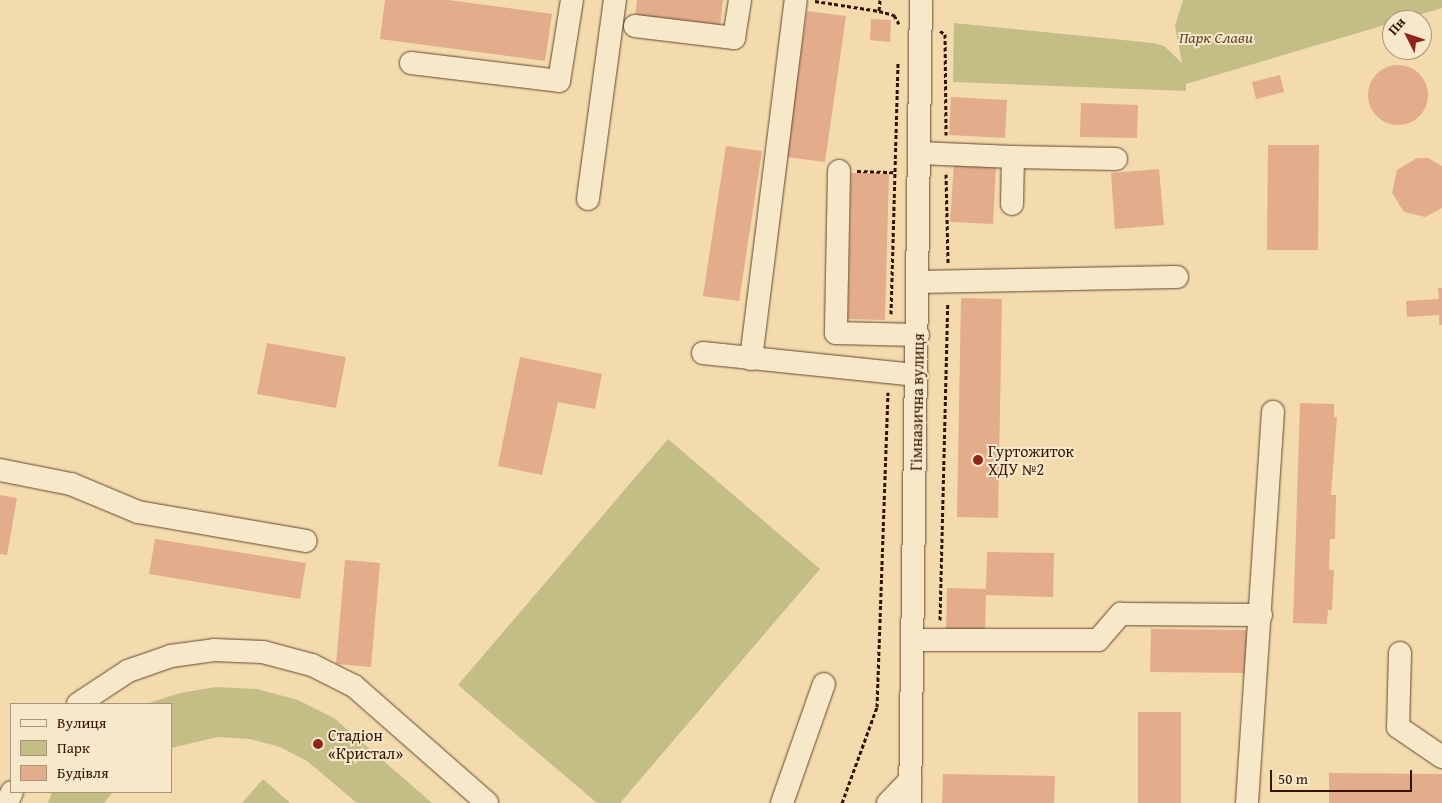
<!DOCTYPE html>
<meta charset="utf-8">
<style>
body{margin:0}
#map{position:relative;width:1442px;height:803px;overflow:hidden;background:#f3dbad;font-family:"Gentium Book Plus",serif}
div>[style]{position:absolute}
.green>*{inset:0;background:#c2be85}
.building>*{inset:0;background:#e3ac8b}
.round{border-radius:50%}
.path>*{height:3px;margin-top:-1.5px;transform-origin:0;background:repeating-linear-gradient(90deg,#341303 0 4px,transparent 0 6.5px)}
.roads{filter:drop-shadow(0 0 1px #64452e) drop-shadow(0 0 1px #64452e)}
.minor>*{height:22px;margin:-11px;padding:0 11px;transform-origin:11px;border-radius:11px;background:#f7e8ca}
.dots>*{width:14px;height:14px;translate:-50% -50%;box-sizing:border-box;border:2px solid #f7e8ca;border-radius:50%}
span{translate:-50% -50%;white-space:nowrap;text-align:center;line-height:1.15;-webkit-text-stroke:4px #f7e8ca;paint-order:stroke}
.park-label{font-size:16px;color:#5f462a;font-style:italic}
.street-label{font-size:16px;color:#341303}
.poi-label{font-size:16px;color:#341303}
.left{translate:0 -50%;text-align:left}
.legend{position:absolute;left:10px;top:703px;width:162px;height:90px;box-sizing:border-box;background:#f7e8ca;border:1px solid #a9937a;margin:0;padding:6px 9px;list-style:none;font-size:15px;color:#341303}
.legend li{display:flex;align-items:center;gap:10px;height:25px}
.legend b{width:25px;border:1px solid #a9937a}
.north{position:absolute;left:1382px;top:10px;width:50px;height:50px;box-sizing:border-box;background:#f7e8ca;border:1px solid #a9937a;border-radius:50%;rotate:311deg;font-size:14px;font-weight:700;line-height:20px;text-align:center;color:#341303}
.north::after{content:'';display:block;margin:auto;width:18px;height:22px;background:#8f2418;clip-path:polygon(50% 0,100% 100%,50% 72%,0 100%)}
.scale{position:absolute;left:1270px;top:770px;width:142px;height:22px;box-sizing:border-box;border:2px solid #341303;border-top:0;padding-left:6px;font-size:15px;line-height:18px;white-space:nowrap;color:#341303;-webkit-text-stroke:4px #f7e8ca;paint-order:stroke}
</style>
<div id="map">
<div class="green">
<div style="clip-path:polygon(1183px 0,1442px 0,1442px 8px,1186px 84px,1186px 91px,953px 82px,954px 23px,1153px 43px,1164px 46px,1182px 63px,1175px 26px)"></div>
<div style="clip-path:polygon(668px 439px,820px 569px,620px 803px,597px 803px,458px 685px)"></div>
<div style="clip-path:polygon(216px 687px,257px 689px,298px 700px,334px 718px,432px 803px,357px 803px,307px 761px,280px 747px,250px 739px,218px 737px,171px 748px,171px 704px,146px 704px,180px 693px)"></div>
<div style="clip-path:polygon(263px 779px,290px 803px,242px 803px)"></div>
<div style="clip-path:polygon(52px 792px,113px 792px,104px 803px,48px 803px)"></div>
</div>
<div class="building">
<div style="clip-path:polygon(385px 0,448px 0,552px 14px,545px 61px,380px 39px)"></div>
<div style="clip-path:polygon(637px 0,723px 0,720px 27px,635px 17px)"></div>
<div style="clip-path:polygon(807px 11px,846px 16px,825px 162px,786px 157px)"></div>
<div style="clip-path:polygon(871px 19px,891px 20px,890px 42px,870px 40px)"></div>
<div class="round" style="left:1368px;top:65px;width:60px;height:60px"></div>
<div style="clip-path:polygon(1280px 75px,1284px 92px,1256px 99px,1252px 82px)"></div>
<div style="clip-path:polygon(951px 97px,1007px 100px,1005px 138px,949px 135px)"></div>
<div style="clip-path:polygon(1081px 103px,1138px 105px,1137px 138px,1080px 137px)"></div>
<div style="clip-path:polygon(1268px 145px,1319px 145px,1318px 250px,1267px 250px)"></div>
<div style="clip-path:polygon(726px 146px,762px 151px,739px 301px,703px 296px)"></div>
<div style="clip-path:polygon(1417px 158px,1428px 158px,1442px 166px,1442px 208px,1425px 217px,1404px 212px,1392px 193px,1397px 170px)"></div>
<div style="clip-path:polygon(954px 164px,996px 166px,993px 224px,950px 222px)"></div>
<div style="clip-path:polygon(1159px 169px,1164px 225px,1115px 229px,1111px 173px)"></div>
<div style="clip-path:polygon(851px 173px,889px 174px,885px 320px,848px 319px)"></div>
<div style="clip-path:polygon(1438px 288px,1442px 288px,1442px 325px,1439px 325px,1439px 315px,1407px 317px,1406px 301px,1439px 299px)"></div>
<div style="clip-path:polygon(961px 298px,1002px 299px,998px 518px,957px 517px)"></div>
<div style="clip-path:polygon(267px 343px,346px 357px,336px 408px,257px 394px)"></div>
<div style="clip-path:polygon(520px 357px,602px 374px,595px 409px,558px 402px,542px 475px,498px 466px)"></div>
<div style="clip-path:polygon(1300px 403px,1334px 404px,1334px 417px,1337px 417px,1331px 495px,1336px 495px,1335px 539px,1330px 539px,1329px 570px,1334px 570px,1332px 610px,1328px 610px,1327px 624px,1293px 623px)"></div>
<div style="clip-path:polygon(0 495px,17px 498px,7px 555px,0 554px)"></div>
<div style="clip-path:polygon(155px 539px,306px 563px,300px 599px,149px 574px)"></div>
<div style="clip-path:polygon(987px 552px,1054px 553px,1053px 597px,986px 595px,985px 634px,946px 633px,947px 588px,986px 589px)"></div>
<div style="clip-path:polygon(345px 560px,380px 563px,371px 667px,336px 664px)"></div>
<div style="clip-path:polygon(1151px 629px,1247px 630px,1247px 673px,1150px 672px)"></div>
<div style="clip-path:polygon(1138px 712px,1181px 712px,1181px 803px,1138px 803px)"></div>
<div style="clip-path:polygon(1329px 773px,1442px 774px,1442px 803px,1329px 803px)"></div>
<div style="clip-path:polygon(943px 774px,1055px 776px,1054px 803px,942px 803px)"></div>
</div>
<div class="path">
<div style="left:880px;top:0;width:11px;rotate:95deg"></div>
<div style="left:879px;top:11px;width:16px;rotate:15deg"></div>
<div style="left:894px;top:15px;width:10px;rotate:61deg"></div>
<div style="left:815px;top:1px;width:65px;rotate:8.9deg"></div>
<div style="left:940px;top:31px;width:6px;rotate:31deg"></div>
<div style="left:945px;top:34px;width:101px;rotate:89.4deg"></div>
<div style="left:857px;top:171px;width:37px;rotate:2deg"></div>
<div style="left:946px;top:174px;width:89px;rotate:88.7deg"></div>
<div style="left:891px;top:314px;width:251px;rotate:-88.4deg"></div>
<div style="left:940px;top:620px;width:318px;rotate:-88.6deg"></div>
<div style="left:842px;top:803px;width:102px;rotate:-70deg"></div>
<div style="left:877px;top:707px;width:315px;rotate:-88deg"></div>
</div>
<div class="roads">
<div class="minor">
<div style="left:635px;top:26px;width:100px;rotate:6.9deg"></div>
<div style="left:734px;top:38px;width:38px;rotate:-81deg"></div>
<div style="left:411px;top:63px;width:149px;rotate:6.9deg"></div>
<div style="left:559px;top:81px;width:82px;rotate:-80.9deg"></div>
<div style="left:919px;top:153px;width:94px;rotate:2.4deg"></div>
<div style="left:1013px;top:157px;width:47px;rotate:91.2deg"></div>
<div style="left:1013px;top:157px;width:103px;rotate:1.1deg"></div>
<div style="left:839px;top:171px;width:162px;rotate:91.1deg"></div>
<div style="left:836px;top:333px;width:82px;rotate:1.4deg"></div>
<div style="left:588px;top:199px;width:201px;rotate:-82.3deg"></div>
<div style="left:918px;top:282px;width:259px;rotate:-1.1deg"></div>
<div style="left:703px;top:353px;width:215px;rotate:5.9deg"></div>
<div style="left:751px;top:359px;width:362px;rotate:-82.9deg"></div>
<div style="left:0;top:470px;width:72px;rotate:11.2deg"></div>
<div style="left:71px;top:484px;width:73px;rotate:22.7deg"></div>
<div style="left:138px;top:512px;width:170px;rotate:9.8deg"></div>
<div style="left:913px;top:640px;width:185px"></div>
<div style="left:1098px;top:640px;width:35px;rotate:-49deg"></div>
<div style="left:1121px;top:614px;width:140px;rotate:0.4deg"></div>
<div style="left:1400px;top:653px;width:74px;rotate:91.5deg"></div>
<div style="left:1398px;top:727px;width:53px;rotate:34.3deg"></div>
<div style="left:78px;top:704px;width:60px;rotate:-33.4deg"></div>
<div style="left:128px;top:671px;width:46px;rotate:-19.2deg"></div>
<div style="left:171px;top:656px;width:43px;rotate:-7.9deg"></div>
<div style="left:214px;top:650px;width:49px;rotate:2.3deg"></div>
<div style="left:263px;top:652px;width:51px;rotate:14.9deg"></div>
<div style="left:312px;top:665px;width:47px;rotate:26.6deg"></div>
<div style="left:354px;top:686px;width:177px;rotate:41.3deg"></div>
<div style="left:7px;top:803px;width:12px;rotate:-66deg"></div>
<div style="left:782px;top:803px;width:126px;rotate:-70.6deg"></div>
<div style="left:888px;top:803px;width:32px;rotate:-46deg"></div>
<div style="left:910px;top:803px;width:803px;rotate:-89.22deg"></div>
<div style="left:1247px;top:803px;width:392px;rotate:-86.2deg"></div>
</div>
</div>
<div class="dots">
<div style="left:978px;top:460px;background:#8f2418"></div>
<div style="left:318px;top:744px;background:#8f2418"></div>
</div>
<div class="park-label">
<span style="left:1216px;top:37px">Парк Слави</span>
</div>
<div class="street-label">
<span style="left:917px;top:402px;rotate:-89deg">Гімназична вулиця</span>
</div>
<div class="poi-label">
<span class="left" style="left:988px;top:460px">Гуртожиток<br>ХДУ №2</span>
<span class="left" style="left:328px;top:744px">Стадіон<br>«Кристал»</span>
</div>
<ul class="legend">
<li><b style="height:6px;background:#f7e8ca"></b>Вулиця</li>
<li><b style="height:14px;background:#c2be85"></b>Парк</li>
<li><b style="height:14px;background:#e3ac8b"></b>Будівля</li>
</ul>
<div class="north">Пн</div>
<div class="scale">50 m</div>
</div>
